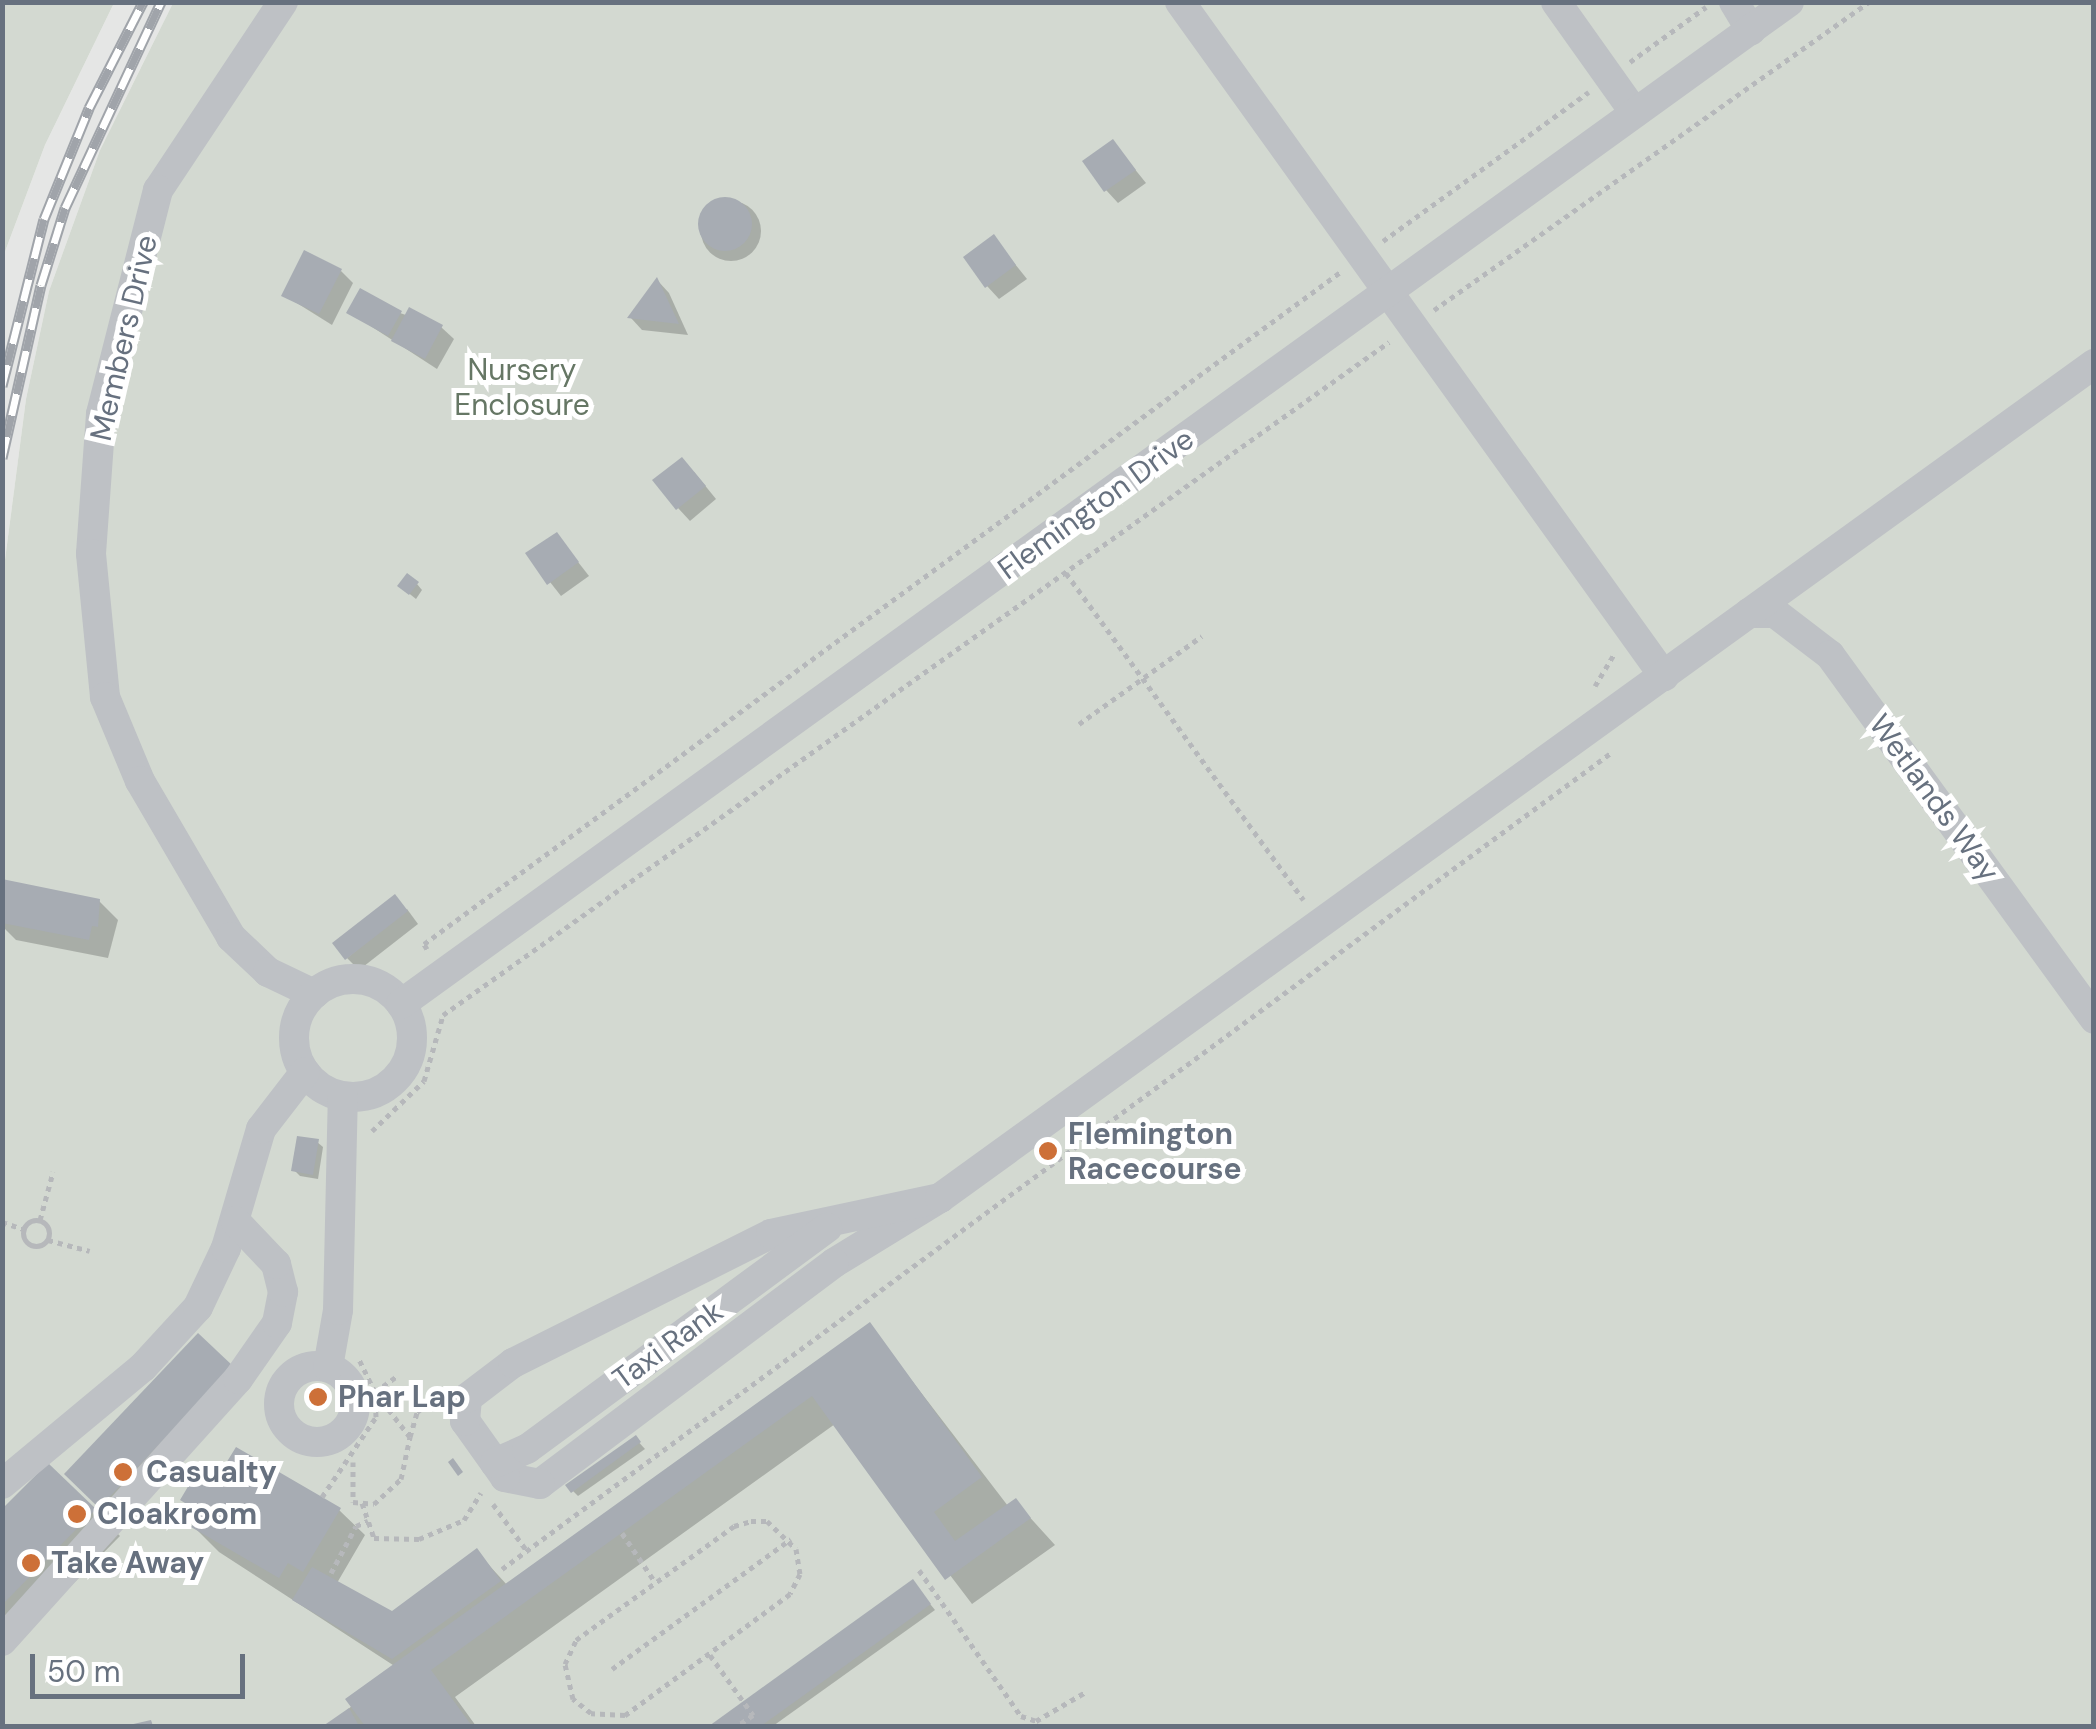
<!DOCTYPE html>
<style>
body{margin:0}
#map{position:relative;width:2096px;height:1729px;overflow:hidden;background:#f4f4f1;font-family:"DM Sans",sans-serif}
div>[style]{position:absolute}
.built>*{inset:0;background:#e5e6e5}
.green>*{inset:0;background:#d3d9d1}
.shadow>*{inset:0;background:#0003}
.round{border-radius:50%}
.building>*{inset:0;background:#a7acb3}
.path>*{height:5px;margin-top:-2.5px;transform-origin:0;background:repeating-linear-gradient(90deg,#b6b8bb 0 5px,transparent 0 10px)}
.path>.ring{margin:-2.5px;padding:0;box-sizing:content-box;background:none;border:5px solid #b6b8bb;border-radius:50%}
.minor>*{height:30px;margin:-15px;padding:0 15px;transform-origin:15px;border-radius:15px;background:#bec1c5}
.minor>.ring{margin:-15px;padding:0;box-sizing:content-box;background:none;border:30px solid #bec1c5;border-radius:50%}
.rail>*{height:11px;margin-top:-5.5px;transform-origin:0;background:repeating-linear-gradient(90deg,#fff 0 22px,#a0a4aa 0 44px);box-sizing:border-box;border-block:2px solid #a0a4aa}
.dots>*{width:28px;height:28px;translate:-50% -50%;box-sizing:border-box;border:5px solid #fff;border-radius:50%}
span{translate:-50% -50%;white-space:nowrap;text-align:center;line-height:1.15;-webkit-text-stroke:10px #fff;paint-order:stroke}
.street-label{font-size:30px;color:#67717f}
.park-label{font-size:30px;color:#667765}
.poi-label{font-size:30px;color:#67717f;font-weight:700}
.left{translate:0 -50%;text-align:left}
.frame{position:absolute;inset:0;border:5px solid #67717f;pointer-events:none}
.scale{position:absolute;left:30px;top:1654px;width:215px;height:45px;box-sizing:border-box;border:5px solid #67717f;border-top:0;padding-left:12px;font-size:30px;line-height:35px;white-space:nowrap;color:#67717f;-webkit-text-stroke:8px #fff;paint-order:stroke}
</style>
<div id="map">
<div class="built">
<div style="clip-path:polygon(114px 3px,173px 3px,100px 150px,49px 291px,26px 399px,3px 575px,3px 257px,45px 145px)"></div>
</div>
<div class="green">
<div style="clip-path:polygon(2px 3px,114px 3px,45px 145px,3px 257px)"></div>
<div style="clip-path:polygon(173px 3px,2093px 3px,2093px 1726px,3px 1726px,3px 575px,26px 399px,49px 291px,100px 150px)"></div>
</div>
<div class="shadow">
<div style="clip-path:polygon(1113px 142px,1146px 183px,1118px 203px,1106px 190px)"></div>
<div class="round" style="left:701px;top:201px;width:60px;height:60px"></div>
<div style="clip-path:polygon(994px 238px,1027px 279px,999px 299px,987px 286px)"></div>
<div style="clip-path:polygon(341px 271px,353px 283px,332px 325px,284px 295px)"></div>
<div style="clip-path:polygon(658px 281px,669px 293px,688px 335px,642px 330px,631px 318px)"></div>
<div style="clip-path:polygon(349px 312px,400px 313px,441px 327px,454px 339px,437px 369px)"></div>
<div style="clip-path:polygon(694px 472px,716px 499px,690px 521px,678px 508px)"></div>
<div style="clip-path:polygon(557px 535px,589px 576px,561px 596px,528px 554px)"></div>
<div style="clip-path:polygon(417px 584px,422px 590px,416px 599px,406px 591px)"></div>
<div style="clip-path:polygon(2px 894px,99px 901px,118px 920px,108px 958px,16px 940px,2px 926px)"></div>
<div style="clip-path:polygon(407px 909px,418px 924px,359px 970px,347px 958px)"></div>
<div style="clip-path:polygon(317px 1142px,323px 1147px,318px 1179px,300px 1176px,294px 1170px)"></div>
<div style="clip-path:polygon(870px 1326px,1008px 1506px,1015px 1501px,1055px 1545px,972px 1604px,835px 1424px,455px 1697px,476px 1726px,329px 1726px,396px 1667px,219px 1552px,194px 1527px,200px 1517px,183px 1500px,221px 1476px,339px 1510px,365px 1535px,337px 1583px,392px 1614px,477px 1552px,508px 1586px)"></div>
<div style="clip-path:polygon(231px 1368px,113px 1518px,68px 1474px)"></div>
<div style="clip-path:polygon(635px 1438px,645px 1449px,578px 1496px,573px 1491px)"></div>
<div style="clip-path:polygon(48px 1466px,120px 1536px,2px 1656px,2px 1513px)"></div>
<div style="clip-path:polygon(913px 1583px,935px 1610px,773px 1726px,713px 1726px)"></div>
</div>
<div class="building">
<div style="clip-path:polygon(1113px 139px,1136px 170px,1104px 192px,1082px 161px)"></div>
<div class="round" style="left:698px;top:197px;width:54px;height:54px"></div>
<div style="clip-path:polygon(994px 234px,1016px 265px,985px 288px,963px 257px)"></div>
<div style="clip-path:polygon(304px 250px,342px 269px,319px 314px,281px 296px)"></div>
<div style="clip-path:polygon(657px 277px,679px 324px,627px 318px)"></div>
<div style="clip-path:polygon(360px 288px,402px 311px,388px 336px,346px 313px)"></div>
<div style="clip-path:polygon(409px 307px,443px 325px,425px 359px,391px 341px)"></div>
<div style="clip-path:polygon(682px 457px,706px 486px,676px 510px,652px 480px)"></div>
<div style="clip-path:polygon(557px 532px,579px 562px,547px 585px,525px 553px)"></div>
<div style="clip-path:polygon(407px 573px,419px 582px,409px 595px,397px 586px)"></div>
<div style="clip-path:polygon(2px 879px,100px 899px,98px 927px,92px 926px,89px 940px,2px 923px)"></div>
<div style="clip-path:polygon(395px 894px,408px 911px,345px 960px,332px 943px)"></div>
<div style="clip-path:polygon(297px 1136px,319px 1139px,313px 1175px,291px 1171px)"></div>
<div style="clip-path:polygon(870px 1322px,982px 1477px,934px 1512px,955px 1541px,1016px 1498px,1031px 1518px,945px 1580px,812px 1396px,431px 1670px,472px 1726px,365px 1726px,345px 1699px)"></div>
<div style="clip-path:polygon(198px 1333px,233px 1366px,99px 1508px,64px 1474px)"></div>
<div style="clip-path:polygon(636px 1435px,641px 1442px,571px 1493px,565px 1485px)"></div>
<div style="clip-path:polygon(236px 1447px,341px 1508px,303px 1572px,288px 1563px,279px 1578px,191px 1527px,200px 1512px,180px 1500px,202px 1463px,220px 1473px)"></div>
<div style="clip-path:polygon(453px 1458px,463px 1472px,458px 1476px,448px 1462px)"></div>
<div style="clip-path:polygon(48px 1463px,96px 1509px,2px 1605px,2px 1509px)"></div>
<div style="clip-path:polygon(477px 1548px,501px 1581px,392px 1659px,292px 1600px,312px 1567px,392px 1611px)"></div>
<div style="clip-path:polygon(913px 1579px,931px 1604px,761px 1726px,709px 1726px)"></div>
<div style="clip-path:polygon(349px 1708px,359px 1726px,323px 1726px)"></div>
<div style="clip-path:polygon(151px 1720px,153px 1726px,129px 1726px,129px 1725px)"></div>
</div>
<div class="path">
<div style="left:1630px;top:62px;width:94px;rotate:-35.9deg"></div>
<div style="left:1383px;top:241px;width:254px;rotate:-35.9deg"></div>
<div style="left:1434px;top:310px;width:533px;rotate:-35.3deg"></div>
<div style="left:1066px;top:573px;width:404px;rotate:54deg"></div>
<div style="left:1595px;top:686px;width:39px;rotate:-59deg"></div>
<div style="left:1079px;top:724px;width:151px;rotate:-35.6deg"></div>
<div style="left:427px;top:949px;width:6px;rotate:-121deg"></div>
<div style="left:424px;top:944px;width:1138px;rotate:-36.25deg"></div>
<div style="left:372px;top:1131px;width:72px;rotate:-43.9deg"></div>
<div style="left:424px;top:1081px;width:69px;rotate:-73.9deg"></div>
<div style="left:443px;top:1015px;width:1161px;rotate:-35.43deg"></div>
<div class="ring" style="left:23px;top:1220px;width:21px;height:21px"></div>
<div style="left:40px;top:1220px;width:50px;rotate:-74.8deg"></div>
<div style="left:2px;top:1222px;width:22px;rotate:18deg"></div>
<div style="left:48px;top:1240px;width:43px;rotate:14.7deg"></div>
<div style="left:410px;top:1437px;width:26px;rotate:-74deg"></div>
<div style="left:417px;top:1412px;width:26px;rotate:-37deg"></div>
<div style="left:353px;top:1462px;width:40px;rotate:90deg"></div>
<div style="left:353px;top:1502px;width:21px;rotate:5deg"></div>
<div style="left:374px;top:1504px;width:37px;rotate:-43deg"></div>
<div style="left:401px;top:1479px;width:43px;rotate:-77.9deg"></div>
<div style="left:410px;top:1437px;width:57px;rotate:-127.9deg"></div>
<div style="left:375px;top:1392px;width:29px;rotate:-36deg"></div>
<div style="left:322px;top:1497px;width:97px;rotate:-56deg"></div>
<div style="left:376px;top:1417px;width:25px;rotate:-92deg"></div>
<div style="left:375px;top:1392px;width:37px;rotate:-116deg"></div>
<div style="left:362px;top:1503px;width:37px;rotate:71deg"></div>
<div style="left:374px;top:1538px;width:45px;rotate:1.3deg"></div>
<div style="left:419px;top:1539px;width:49px;rotate:-22.9deg"></div>
<div style="left:464px;top:1520px;width:32px;rotate:-58deg"></div>
<div style="left:493px;top:1504px;width:58px;rotate:54.1deg"></div>
<div style="left:751px;top:1521px;width:16px"></div>
<div style="left:767px;top:1521px;width:40px;rotate:44deg"></div>
<div style="left:796px;top:1549px;width:25px;rotate:81deg"></div>
<div style="left:800px;top:1574px;width:22px;rotate:117deg"></div>
<div style="left:790px;top:1594px;width:205px;rotate:143.7deg"></div>
<div style="left:625px;top:1715px;width:34px;rotate:-177deg"></div>
<div style="left:591px;top:1713px;width:23px;rotate:-142deg"></div>
<div style="left:573px;top:1699px;width:36px;rotate:-103deg"></div>
<div style="left:565px;top:1664px;width:26px;rotate:-65deg"></div>
<div style="left:576px;top:1640px;width:195px;rotate:-35.8deg"></div>
<div style="left:734px;top:1526px;width:18px;rotate:-16deg"></div>
<div style="left:622px;top:1533px;width:59px;rotate:56deg"></div>
<div style="left:502px;top:1569px;width:1377px;rotate:-36.35deg"></div>
<div style="left:919px;top:1570px;width:178px;rotate:55.1deg"></div>
<div style="left:1021px;top:1716px;width:16px;rotate:18deg"></div>
<div style="left:1036px;top:1721px;width:56px;rotate:-30.3deg"></div>
<div style="left:331px;top:1573px;width:53px;rotate:-62deg"></div>
<div style="left:356px;top:1526px;width:13px;rotate:-23deg"></div>
<div style="left:710px;top:1655px;width:74px;rotate:54.4deg"></div>
<div style="left:753px;top:1715px;width:19px;rotate:145deg"></div>
<div style="left:612px;top:1669px;width:221px;rotate:-36deg"></div>
</div>
<div class="minor">
<div style="left:283px;top:2px;width:226px;rotate:123.6deg"></div>
<div style="left:158px;top:190px;width:231px;rotate:104.3deg"></div>
<div style="left:101px;top:414px;width:140px;rotate:94.1deg"></div>
<div style="left:91px;top:554px;width:144px;rotate:84.4deg"></div>
<div style="left:105px;top:697px;width:91px;rotate:67.4deg"></div>
<div style="left:140px;top:781px;width:181px;rotate:59.7deg"></div>
<div style="left:231px;top:937px;width:51px;rotate:43.4deg"></div>
<div style="left:268px;top:972px;width:51px;rotate:25.6deg"></div>
<div style="left:1180px;top:2px;width:830px;rotate:54.32deg"></div>
<div style="left:1556px;top:2px;width:136px;rotate:54.6deg"></div>
<div style="left:1734px;top:2px;width:33px;rotate:59deg"></div>
<div style="left:1749px;top:613px;width:26px"></div>
<div style="left:1775px;top:613px;width:69px;rotate:37.4deg"></div>
<div style="left:1830px;top:655px;width:450px;rotate:54deg"></div>
<div class="ring" style="left:294px;top:979px;width:88px;height:88px"></div>
<div style="left:401px;top:1004px;width:1712px;rotate:-35.83deg"></div>
<div style="left:940px;top:1198px;width:124px;rotate:148.5deg"></div>
<div style="left:834px;top:1263px;width:368px;rotate:143.1deg"></div>
<div style="left:540px;top:1484px;width:36px;rotate:-169deg"></div>
<div style="left:505px;top:1477px;width:69px;rotate:-125.5deg"></div>
<div style="left:465px;top:1421px;width:23px;rotate:-85deg"></div>
<div style="left:467px;top:1398px;width:58px;rotate:-37.3deg"></div>
<div style="left:513px;top:1363px;width:288px;rotate:-26.6deg"></div>
<div style="left:771px;top:1234px;width:173px;rotate:-12deg"></div>
<div style="left:940px;top:1198px;width:1424px;rotate:-35.86deg"></div>
<div class="ring" style="left:279px;top:1366px;width:46px;height:46px"></div>
<div style="left:328px;top:1367px;width:58px;rotate:-80deg"></div>
<div style="left:338px;top:1310px;width:213px;rotate:-88.7deg"></div>
<div style="left:495px;top:1463px;width:35px;rotate:-24deg"></div>
<div style="left:527px;top:1449px;width:373px;rotate:-36.4deg"></div>
<div style="left:2px;top:1484px;width:183px;rotate:-39.7deg"></div>
<div style="left:143px;top:1367px;width:81px;rotate:-47.5deg"></div>
<div style="left:198px;top:1307px;width:65px;rotate:-64.6deg"></div>
<div style="left:226px;top:1248px;width:124px;rotate:-73.6deg"></div>
<div style="left:261px;top:1129px;width:72px;rotate:-52.3deg"></div>
<div style="left:2px;top:1641px;width:353px;rotate:-48deg"></div>
<div style="left:238px;top:1379px;width:68px;rotate:-55.1deg"></div>
<div style="left:277px;top:1323px;width:32px;rotate:-79deg"></div>
<div style="left:283px;top:1292px;width:29px;rotate:-104deg"></div>
<div style="left:276px;top:1264px;width:59px;rotate:-133.6deg"></div>
</div>
<div class="rail">
<div style="left:2px;top:386px;width:172px;rotate:-75.9deg"></div>
<div style="left:44px;top:219px;width:120px;rotate:-67.9deg"></div>
<div style="left:89px;top:108px;width:119px;rotate:-63deg"></div>
<div style="left:2px;top:458px;width:177px;rotate:-77.3deg"></div>
<div style="left:41px;top:285px;width:81px;rotate:-72.7deg"></div>
<div style="left:65px;top:208px;width:227px;rotate:-65deg"></div>
</div>
<div class="dots">
<div style="left:1048px;top:1151px;background:#cd7038"></div>
<div style="left:318px;top:1397px;background:#cd7038"></div>
<div style="left:123px;top:1472px;background:#cd7038"></div>
<div style="left:77px;top:1514px;background:#cd7038"></div>
<div style="left:31px;top:1563px;background:#cd7038"></div>
</div>
<div class="street-label">
<span style="left:124px;top:338px;rotate:-77deg">Members Drive</span>
<span style="left:1096px;top:504px;rotate:-36deg">Flemington Drive</span>
<span style="left:1934px;top:798px;rotate:54deg">Wetlands Way</span>
<span style="left:668px;top:1345px;rotate:-36deg">Taxi Rank</span>
</div>
<div class="park-label">
<span style="left:522px;top:387px">Nursery<br>Enclosure</span>
</div>
<div class="poi-label">
<span class="left" style="left:1068px;top:1151px">Flemington<br>Racecourse</span>
<span class="left" style="left:338px;top:1397px">Phar Lap</span>
<span class="left" style="left:146px;top:1472px">Casualty</span>
<span class="left" style="left:97px;top:1514px">Cloakroom</span>
<span class="left" style="left:51px;top:1563px">Take Away</span>
</div>
<div class="frame"></div>
<div class="scale">50 m</div>
</div>
